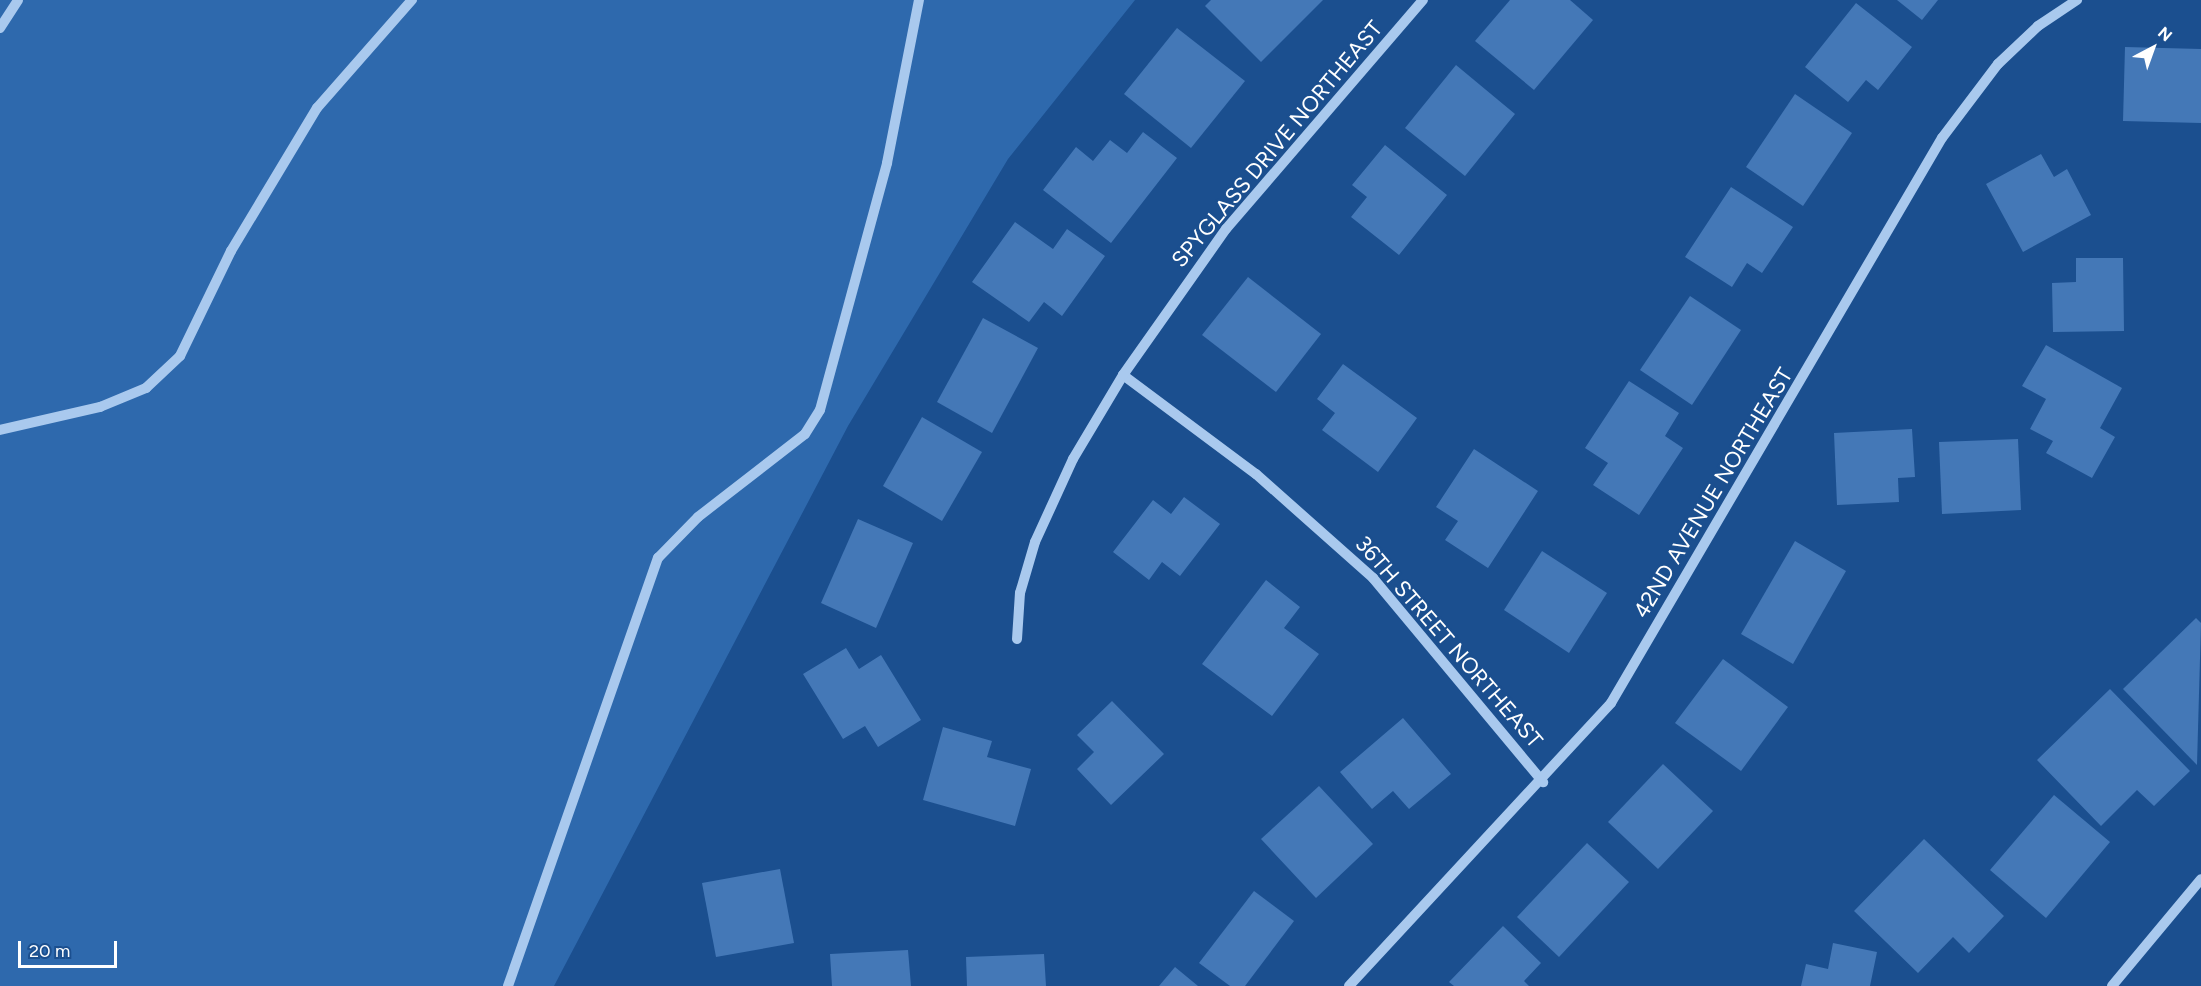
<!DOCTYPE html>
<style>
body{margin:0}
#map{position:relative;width:2201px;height:986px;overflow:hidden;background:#1b4f8f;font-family:Figtree,sans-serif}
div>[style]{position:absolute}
.green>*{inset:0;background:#2e69ad}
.building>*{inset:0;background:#4478b7}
.minor>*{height:10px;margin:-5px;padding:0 5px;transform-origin:5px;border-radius:5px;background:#a9c9ee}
span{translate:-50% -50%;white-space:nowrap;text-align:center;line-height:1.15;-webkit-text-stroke:4.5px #1b4f8f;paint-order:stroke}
.street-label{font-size:22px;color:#fff}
.north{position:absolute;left:2123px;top:18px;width:60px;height:60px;-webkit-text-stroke:4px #1b4f8f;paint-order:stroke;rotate:41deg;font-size:16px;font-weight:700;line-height:24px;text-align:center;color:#fff}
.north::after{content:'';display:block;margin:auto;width:21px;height:27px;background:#fff;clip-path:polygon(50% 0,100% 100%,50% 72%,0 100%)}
.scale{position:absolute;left:18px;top:941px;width:99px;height:27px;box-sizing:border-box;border:3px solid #fff;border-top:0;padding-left:8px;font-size:18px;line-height:21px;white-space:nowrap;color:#fff;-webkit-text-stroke:4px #1b4f8f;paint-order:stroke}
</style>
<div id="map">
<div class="green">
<div style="clip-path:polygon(0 0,1135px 0,1008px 159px,848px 426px,554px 986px,0 986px)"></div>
</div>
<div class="building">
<div style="clip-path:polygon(1211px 0,1323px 0,1261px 62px,1205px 6px)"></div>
<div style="clip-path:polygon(1510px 0,1570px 0,1593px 20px,1534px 90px,1475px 41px)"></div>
<div style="clip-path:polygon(1897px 0,1938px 0,1922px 20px)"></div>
<div style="clip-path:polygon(1856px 3px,1912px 47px,1878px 90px,1866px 80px,1848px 102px,1805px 67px)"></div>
<div style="clip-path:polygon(1177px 28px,1245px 81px,1191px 148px,1124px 94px)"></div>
<div style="clip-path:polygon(2125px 47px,2201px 49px,2201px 123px,2123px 121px)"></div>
<div style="clip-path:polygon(1456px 65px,1515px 114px,1465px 176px,1405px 128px)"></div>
<div style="clip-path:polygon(1795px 94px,1852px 133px,1803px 206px,1746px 167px)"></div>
<div style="clip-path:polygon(1143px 132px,1177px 158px,1111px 243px,1043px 190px,1076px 147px,1093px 161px,1110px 140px,1127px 153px)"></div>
<div style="clip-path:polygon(1385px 145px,1447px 195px,1399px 255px,1351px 217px,1367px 197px,1352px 185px)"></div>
<div style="clip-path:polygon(2041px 154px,2054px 177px,2067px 169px,2091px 215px,2023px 252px,1986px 184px)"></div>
<div style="clip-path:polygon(1731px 187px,1793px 227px,1762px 273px,1747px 263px,1732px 287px,1685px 257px)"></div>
<div style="clip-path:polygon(1015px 222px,1053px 249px,1067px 229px,1105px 256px,1062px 316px,1044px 302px,1029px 322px,972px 282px)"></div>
<div style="clip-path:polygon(2076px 258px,2123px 258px,2124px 331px,2053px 332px,2052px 283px,2076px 282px)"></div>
<div style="clip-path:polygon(1248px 277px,1321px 334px,1276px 392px,1202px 335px)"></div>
<div style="clip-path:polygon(1690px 296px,1741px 330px,1692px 405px,1640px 370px)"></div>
<div style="clip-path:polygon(983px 318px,1038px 348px,992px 433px,937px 402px)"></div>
<div style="clip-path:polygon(2046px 345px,2122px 388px,2100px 428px,2115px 437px,2092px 478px,2046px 453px,2053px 441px,2030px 429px,2046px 399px,2022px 386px)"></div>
<div style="clip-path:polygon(1343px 364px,1417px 418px,1378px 472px,1322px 430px,1335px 413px,1317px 399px)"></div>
<div style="clip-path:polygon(1629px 381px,1679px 413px,1665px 436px,1683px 448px,1639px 515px,1593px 485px,1608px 463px,1585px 448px)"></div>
<div style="clip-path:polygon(922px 417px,982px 452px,942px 521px,883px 486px)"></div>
<div style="clip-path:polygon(1912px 429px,1915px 477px,1898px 478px,1899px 502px,1837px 505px,1834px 433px)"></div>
<div style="clip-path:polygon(2018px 439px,2021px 510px,1942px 514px,1939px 442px)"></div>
<div style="clip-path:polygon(1474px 449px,1538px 491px,1488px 568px,1445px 540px,1458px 521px,1436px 507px)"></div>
<div style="clip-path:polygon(1184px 497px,1220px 524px,1180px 576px,1162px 562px,1149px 580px,1113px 552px,1153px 500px,1171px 514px)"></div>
<div style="clip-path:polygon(858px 519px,913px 543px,876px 628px,821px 603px)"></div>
<div style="clip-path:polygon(1795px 541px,1846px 571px,1793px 664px,1741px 634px)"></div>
<div style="clip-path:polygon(1542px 551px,1607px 593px,1569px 653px,1504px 610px)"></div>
<div style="clip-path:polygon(1266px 580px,1300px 607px,1284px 628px,1319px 654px,1272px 716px,1202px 664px)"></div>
<div style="clip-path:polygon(2196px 618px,2201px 623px,2197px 765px,2123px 689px)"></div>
<div style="clip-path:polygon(846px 648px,859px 669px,881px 655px,921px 720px,878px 747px,865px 726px,843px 739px,803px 674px)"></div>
<div style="clip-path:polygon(1723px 659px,1788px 707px,1741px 771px,1675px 723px)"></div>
<div style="clip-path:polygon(2110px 689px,2190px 771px,2154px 806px,2137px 790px,2101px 826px,2037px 760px)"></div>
<div style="clip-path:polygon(1112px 701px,1164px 754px,1111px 805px,1077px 769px,1094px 752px,1077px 735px)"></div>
<div style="clip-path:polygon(1403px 718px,1451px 774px,1409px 809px,1393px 791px,1372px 809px,1340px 772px)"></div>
<div style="clip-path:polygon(943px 727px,992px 741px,987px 757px,1031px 769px,1015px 826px,923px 800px)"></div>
<div style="clip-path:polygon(1663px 764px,1713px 811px,1658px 869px,1608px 822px)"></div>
<div style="clip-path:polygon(1319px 786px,1373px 844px,1316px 898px,1261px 839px)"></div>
<div style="clip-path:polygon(2054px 795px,2110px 842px,2046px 918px,1990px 870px)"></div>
<div style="clip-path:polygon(1924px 839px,2004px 916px,1969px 953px,1953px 937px,1918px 973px,1854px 911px)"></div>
<div style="clip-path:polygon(1587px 843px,1629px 882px,1559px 957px,1517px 917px)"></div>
<div style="clip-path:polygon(780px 869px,794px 943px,716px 957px,702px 883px)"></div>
<div style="clip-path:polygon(1254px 891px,1294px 921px,1245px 986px,1230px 986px,1199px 963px)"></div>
<div style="clip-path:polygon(1503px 926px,1541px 963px,1524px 981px,1529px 986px,1454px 986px,1449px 982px)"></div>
<div style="clip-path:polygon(1833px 943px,1877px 952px,1870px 986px,1801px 986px,1806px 964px,1828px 969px)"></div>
<div style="clip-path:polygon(908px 950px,911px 986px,832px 986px,830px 954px)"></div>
<div style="clip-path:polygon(1044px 954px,1046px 986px,967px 986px,966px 957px)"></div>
<div style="clip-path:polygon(1175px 967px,1198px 986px,1159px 986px)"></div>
</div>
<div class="minor">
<div style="left:0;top:28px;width:33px;rotate:-57deg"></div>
<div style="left:1123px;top:375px;width:166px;rotate:36.7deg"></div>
<div style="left:1256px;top:474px;width:157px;rotate:41.6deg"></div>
<div style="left:1373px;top:578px;width:266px;rotate:50.2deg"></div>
<div style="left:0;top:430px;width:103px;rotate:-13deg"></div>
<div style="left:100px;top:407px;width:50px;rotate:-22.4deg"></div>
<div style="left:146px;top:388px;width:47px;rotate:-43.3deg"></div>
<div style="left:180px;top:356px;width:117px;rotate:-64.1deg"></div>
<div style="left:231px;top:251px;width:167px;rotate:-59deg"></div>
<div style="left:317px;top:108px;width:144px;rotate:-48.7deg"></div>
<div style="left:1017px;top:639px;width:46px;rotate:-86.3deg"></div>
<div style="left:1020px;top:593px;width:53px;rotate:-73.6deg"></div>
<div style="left:1035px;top:542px;width:91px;rotate:-65.4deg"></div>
<div style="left:1073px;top:459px;width:98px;rotate:-59.2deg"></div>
<div style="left:1123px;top:375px;width:179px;rotate:-54.8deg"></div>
<div style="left:1226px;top:229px;width:302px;rotate:-49.3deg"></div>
<div style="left:508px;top:986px;width:454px;rotate:-70.7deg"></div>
<div style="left:658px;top:558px;width:57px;rotate:-45.7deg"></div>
<div style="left:698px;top:517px;width:135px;rotate:-37.8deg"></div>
<div style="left:805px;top:434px;width:28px;rotate:-58deg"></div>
<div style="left:820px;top:410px;width:256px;rotate:-74.8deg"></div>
<div style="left:887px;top:163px;width:166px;rotate:-78.9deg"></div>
<div style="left:1349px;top:986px;width:386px;rotate:-47.2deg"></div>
<div style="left:1611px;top:703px;width:655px;rotate:-59.64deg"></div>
<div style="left:1942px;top:138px;width:93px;rotate:-52.9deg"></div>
<div style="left:1998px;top:64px;width:55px;rotate:-43.5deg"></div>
<div style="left:2038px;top:26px;width:47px;rotate:-33.7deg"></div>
<div style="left:2112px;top:986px;width:139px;rotate:-50.2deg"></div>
</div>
<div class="street-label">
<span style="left:1277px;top:144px;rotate:-50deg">SPYGLASS DRIVE NORTHEAST</span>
<span style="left:1713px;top:493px;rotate:-59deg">42ND AVENUE NORTHEAST</span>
<span style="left:1449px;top:642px;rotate:49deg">36TH STREET NORTHEAST</span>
</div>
<div class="north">N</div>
<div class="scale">20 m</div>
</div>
